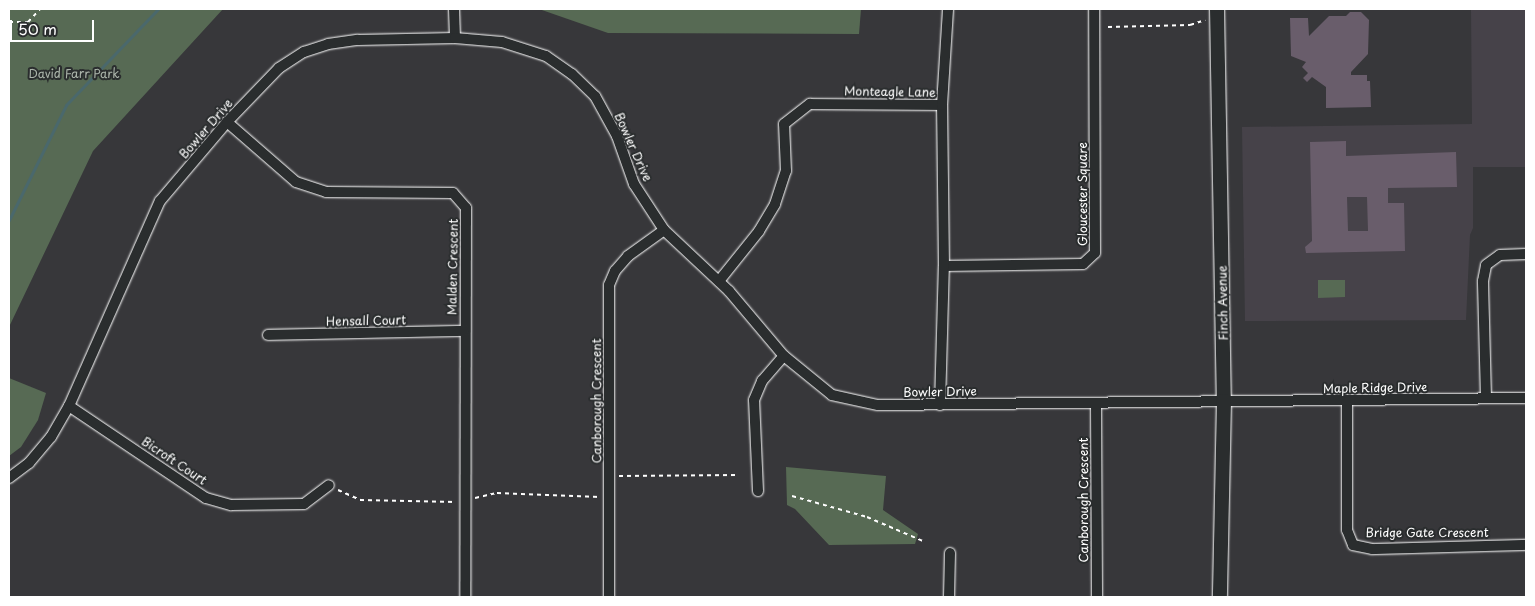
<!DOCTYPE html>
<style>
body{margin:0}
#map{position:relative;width:1535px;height:606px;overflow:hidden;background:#37373a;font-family:"Playpen Sans",sans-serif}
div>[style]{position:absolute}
.built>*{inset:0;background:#464249}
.green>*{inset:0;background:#576a54}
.stream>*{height:3px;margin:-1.5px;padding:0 1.5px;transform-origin:1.5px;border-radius:1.5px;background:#4a686c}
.building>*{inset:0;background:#695d6b}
.path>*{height:2px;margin-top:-1px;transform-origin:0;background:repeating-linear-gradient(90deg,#fff 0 4px,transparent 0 8px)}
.roads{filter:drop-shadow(0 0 1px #fff) drop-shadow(0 0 1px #fff)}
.street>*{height:10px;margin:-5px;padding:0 5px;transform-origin:5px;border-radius:5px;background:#2a2d2e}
.secondary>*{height:14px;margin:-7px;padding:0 7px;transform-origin:7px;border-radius:7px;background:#2a2d2e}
span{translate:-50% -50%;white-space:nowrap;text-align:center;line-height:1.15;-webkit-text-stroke:4px #2a2d2e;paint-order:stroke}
.park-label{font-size:12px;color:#abb4aa}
.street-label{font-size:12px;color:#fff}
.frame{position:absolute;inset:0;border:10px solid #fff;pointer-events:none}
.scale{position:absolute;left:10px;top:20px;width:84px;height:22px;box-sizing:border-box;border:2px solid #fff;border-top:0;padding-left:6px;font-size:15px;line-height:18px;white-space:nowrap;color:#fff;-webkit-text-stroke:4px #2a2d2e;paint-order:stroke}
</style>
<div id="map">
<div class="built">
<div style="clip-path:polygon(1471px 9px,1526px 9px,1526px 167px,1473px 167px,1473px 228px,1470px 235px,1466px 320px,1245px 321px,1242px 127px,1472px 124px)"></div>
</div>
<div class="green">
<div style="clip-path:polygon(9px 9px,223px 9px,93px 151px,9px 327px)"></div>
<div style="clip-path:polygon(539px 9px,861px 9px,859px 34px,608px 33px)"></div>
<div style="clip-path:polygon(1318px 280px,1345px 280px,1345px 297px,1318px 298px)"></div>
<div style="clip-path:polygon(9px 378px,46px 393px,38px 420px,21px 447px,9px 456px)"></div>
<div style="clip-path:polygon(786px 467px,886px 476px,883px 510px,918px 534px,915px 544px,829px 545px,795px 509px,787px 505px)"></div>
</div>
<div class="stream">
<div style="left:9px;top:220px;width:128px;rotate:-63.6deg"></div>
<div style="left:66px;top:105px;width:133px;rotate:-46.2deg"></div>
</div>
<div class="building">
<div style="clip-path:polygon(1350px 12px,1361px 12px,1369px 20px,1368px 54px,1351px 72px,1351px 75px,1367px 75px,1367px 81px,1370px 81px,1371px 107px,1326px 108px,1326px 87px,1312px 77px,1307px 82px,1303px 78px,1308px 73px,1302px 67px,1306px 62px,1291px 56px,1290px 18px,1308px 18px,1309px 36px,1329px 16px,1346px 16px)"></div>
<div style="clip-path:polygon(evenodd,1346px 141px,1346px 156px,1456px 152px,1457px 187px,1388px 188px,1388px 203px,1404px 203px,1405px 251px,1306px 253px,1305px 247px,1312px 241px,1310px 142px,1346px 141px,1347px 197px,1367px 197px,1368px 231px,1348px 231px,1347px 197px)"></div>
</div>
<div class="path">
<div style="left:9px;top:22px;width:19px"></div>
<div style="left:28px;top:22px;width:18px;rotate:-47deg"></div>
<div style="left:1108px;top:27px;width:82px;rotate:-1.4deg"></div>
<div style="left:1190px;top:25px;width:16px;rotate:-18deg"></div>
<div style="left:619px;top:476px;width:119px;rotate:-0.5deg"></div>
<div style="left:338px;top:490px;width:24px;rotate:24deg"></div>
<div style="left:360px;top:500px;width:96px;rotate:1.2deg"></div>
<div style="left:792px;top:496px;width:78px;rotate:15.6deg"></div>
<div style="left:867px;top:517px;width:63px;rotate:23.3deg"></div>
<div style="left:475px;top:498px;width:23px;rotate:-13deg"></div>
<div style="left:497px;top:493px;width:103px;rotate:2.2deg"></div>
</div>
<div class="roads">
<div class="street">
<div style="left:454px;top:9px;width:29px;rotate:88deg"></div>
<div style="left:227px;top:122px;width:91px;rotate:41deg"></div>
<div style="left:296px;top:182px;width:32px;rotate:18deg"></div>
<div style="left:326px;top:192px;width:127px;rotate:0.5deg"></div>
<div style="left:453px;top:193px;width:20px;rotate:49deg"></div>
<div style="left:466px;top:208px;width:389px;rotate:90.1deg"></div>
<div style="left:944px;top:266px;width:139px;rotate:-0.8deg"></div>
<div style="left:1083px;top:264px;width:16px;rotate:-43deg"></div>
<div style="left:1095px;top:253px;width:244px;rotate:-90.2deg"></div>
<div style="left:719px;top:281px;width:64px;rotate:-51.3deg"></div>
<div style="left:759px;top:231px;width:31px;rotate:-59deg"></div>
<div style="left:775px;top:204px;width:35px;rotate:-72deg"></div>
<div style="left:786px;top:171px;width:47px;rotate:-92.4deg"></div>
<div style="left:784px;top:124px;width:33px;rotate:-38deg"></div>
<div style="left:810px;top:104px;width:132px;rotate:0.4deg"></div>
<div style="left:268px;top:335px;width:196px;rotate:-1.2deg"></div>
<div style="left:1486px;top:398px;width:117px;rotate:-91.5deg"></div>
<div style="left:1483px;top:281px;width:16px;rotate:-79deg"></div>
<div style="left:1486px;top:265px;width:17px;rotate:-36deg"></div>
<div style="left:1500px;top:255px;width:26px;rotate:-2deg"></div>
<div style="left:1347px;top:402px;width:128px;rotate:90deg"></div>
<div style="left:1347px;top:530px;width:16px;rotate:68deg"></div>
<div style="left:1353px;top:545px;width:19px;rotate:12deg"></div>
<div style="left:1372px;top:549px;width:154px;rotate:-1.5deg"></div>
<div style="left:1096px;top:403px;width:194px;rotate:89.7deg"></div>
<div style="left:940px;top:405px;width:139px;rotate:-88.4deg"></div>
<div style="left:944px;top:266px;width:161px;rotate:-90.7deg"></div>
<div style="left:942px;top:105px;width:96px;rotate:-86.4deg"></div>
<div style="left:69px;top:406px;width:165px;rotate:33.9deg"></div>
<div style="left:206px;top:498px;width:26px;rotate:16deg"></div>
<div style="left:231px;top:505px;width:73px;rotate:-0.8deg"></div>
<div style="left:304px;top:504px;width:31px;rotate:-37deg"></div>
<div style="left:9px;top:478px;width:25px;rotate:-37deg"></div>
<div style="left:29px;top:463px;width:34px;rotate:-50deg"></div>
<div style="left:51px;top:437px;width:36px;rotate:-60deg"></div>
<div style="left:69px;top:406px;width:224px;rotate:-66.1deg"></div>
<div style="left:160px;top:201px;width:104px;rotate:-49.7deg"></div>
<div style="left:227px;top:122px;width:75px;rotate:-46.1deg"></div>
<div style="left:279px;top:68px;width:30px;rotate:-33deg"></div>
<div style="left:304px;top:52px;width:25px;rotate:-18deg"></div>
<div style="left:328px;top:44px;width:30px;rotate:-8deg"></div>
<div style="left:358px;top:40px;width:97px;rotate:-1.2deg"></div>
<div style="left:455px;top:38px;width:47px;rotate:4.9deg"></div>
<div style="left:502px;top:42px;width:46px;rotate:17.7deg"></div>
<div style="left:546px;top:56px;width:32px;rotate:35deg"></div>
<div style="left:572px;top:74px;width:32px;rotate:44deg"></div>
<div style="left:595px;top:96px;width:46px;rotate:61.2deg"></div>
<div style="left:617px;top:136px;width:51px;rotate:70.5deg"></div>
<div style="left:634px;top:184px;width:55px;rotate:56.9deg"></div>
<div style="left:664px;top:230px;width:89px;rotate:43.2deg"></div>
<div style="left:729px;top:291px;width:85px;rotate:49.8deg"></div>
<div style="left:784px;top:356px;width:62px;rotate:39.1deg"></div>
<div style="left:832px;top:395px;width:47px;rotate:12.3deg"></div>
<div style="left:878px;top:405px;width:648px;rotate:-0.62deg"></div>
<div style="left:758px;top:491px;width:91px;rotate:-92.5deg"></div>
<div style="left:754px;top:400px;width:21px;rotate:-67deg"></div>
<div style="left:762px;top:381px;width:33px;rotate:-49deg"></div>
<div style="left:609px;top:597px;width:312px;rotate:-90deg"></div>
<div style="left:609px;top:285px;width:15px;rotate:-67deg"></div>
<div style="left:615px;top:271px;width:20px;rotate:-49deg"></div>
<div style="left:628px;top:256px;width:44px;rotate:-35.8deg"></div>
<div style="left:949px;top:597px;width:44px;rotate:-88.7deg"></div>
</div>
<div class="secondary">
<div style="left:1217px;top:9px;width:392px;rotate:89deg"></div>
<div style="left:1224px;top:401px;width:196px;rotate:91.2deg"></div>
</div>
</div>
<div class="park-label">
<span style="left:74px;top:74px">David Farr Park</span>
</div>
<div class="street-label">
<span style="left:890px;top:92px;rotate:1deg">Monteagle Lane</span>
<span style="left:206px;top:129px;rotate:-49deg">Bowler Drive</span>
<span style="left:633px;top:147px;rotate:66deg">Bowler Drive</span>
<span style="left:1083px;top:194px;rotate:-90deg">Gloucester Square</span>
<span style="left:453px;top:267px;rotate:-89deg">Malden Crescent</span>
<span style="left:1223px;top:303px;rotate:-91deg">Finch Avenue</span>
<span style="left:366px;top:321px;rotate:-1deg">Hensall Court</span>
<span style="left:1375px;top:388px;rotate:-1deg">Maple Ridge Drive</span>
<span style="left:940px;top:392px;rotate:-1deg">Bowler Drive</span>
<span style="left:597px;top:401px;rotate:-90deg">Canborough Crescent</span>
<span style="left:174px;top:461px;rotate:34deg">Bicroft Court</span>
<span style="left:1084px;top:500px;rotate:-90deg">Canborough Crescent</span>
<span style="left:1427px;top:533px">Bridge Gate Crescent</span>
</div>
<div class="frame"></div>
<div class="scale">50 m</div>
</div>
